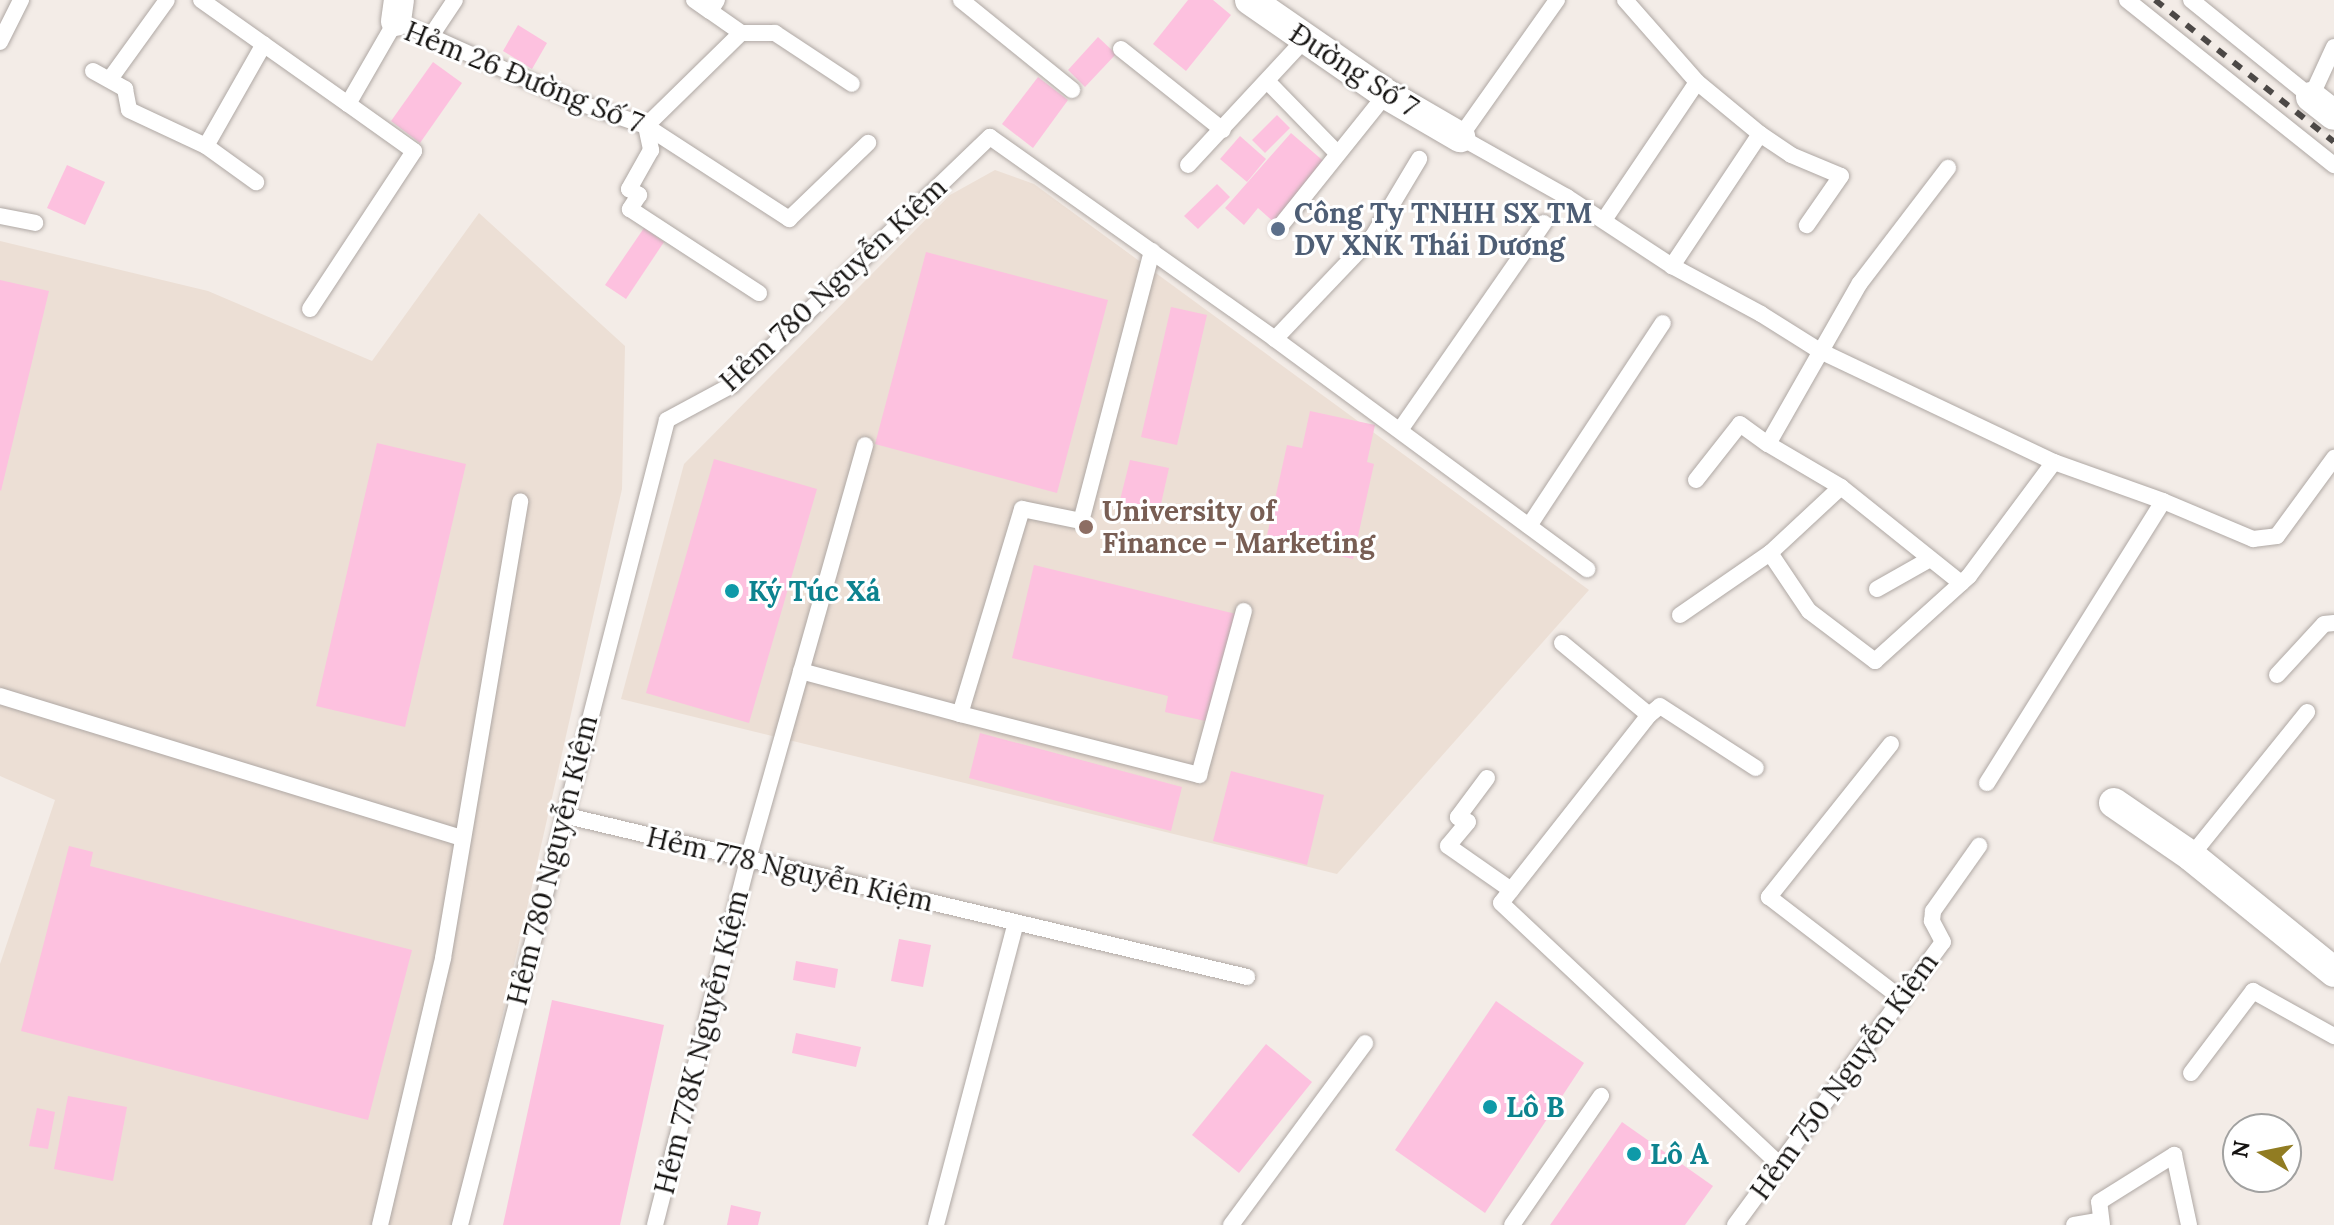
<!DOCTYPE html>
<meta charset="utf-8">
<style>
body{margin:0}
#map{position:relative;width:2334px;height:1225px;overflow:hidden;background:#f3ece7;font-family:Lora,serif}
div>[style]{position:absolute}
.built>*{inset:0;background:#ecdfd5}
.building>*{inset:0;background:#fdc1df}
.roads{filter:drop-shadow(0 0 2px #afa8a4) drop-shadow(0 0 2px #afa8a4)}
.service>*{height:16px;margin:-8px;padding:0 8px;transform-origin:8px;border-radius:8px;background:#fff}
.minor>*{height:30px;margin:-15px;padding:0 15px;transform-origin:15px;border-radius:15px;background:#fff}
.rail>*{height:6px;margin-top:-3px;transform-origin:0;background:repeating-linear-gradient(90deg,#4c4846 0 10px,transparent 0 20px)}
.dots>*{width:22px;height:22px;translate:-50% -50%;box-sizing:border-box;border:4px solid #fff;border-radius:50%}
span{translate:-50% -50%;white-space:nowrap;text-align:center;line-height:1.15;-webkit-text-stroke:6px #fff;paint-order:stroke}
.street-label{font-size:28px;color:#151311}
.service-label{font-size:28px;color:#4e5e75;font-weight:700}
.left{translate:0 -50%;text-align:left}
.education-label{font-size:28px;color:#785e54;font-weight:700}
.culture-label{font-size:28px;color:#0d838f;font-weight:700}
.north{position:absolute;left:2222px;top:1113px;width:80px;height:80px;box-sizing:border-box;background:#fff;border:2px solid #a1a1a0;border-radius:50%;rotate:280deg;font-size:22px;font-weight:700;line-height:32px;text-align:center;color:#151311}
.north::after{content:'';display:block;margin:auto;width:28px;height:36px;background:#917c22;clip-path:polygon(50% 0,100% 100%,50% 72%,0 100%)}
</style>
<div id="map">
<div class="built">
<div style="clip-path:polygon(995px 170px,1034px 184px,1589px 590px,1337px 874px,621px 699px,684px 464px,950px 195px)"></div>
<div style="clip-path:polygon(479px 213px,625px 346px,622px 489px,455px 1225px,0 1225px,0 964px,55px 800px,0 776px,0 241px,208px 291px,372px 361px)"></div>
</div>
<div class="building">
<div style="clip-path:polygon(1188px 0,1213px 0,1231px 15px,1186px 71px,1153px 44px)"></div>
<div style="clip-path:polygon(518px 25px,547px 43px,532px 69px,503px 51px)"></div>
<div style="clip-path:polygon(1098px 37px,1116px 54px,1085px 87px,1068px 70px)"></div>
<div style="clip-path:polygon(433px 62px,462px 83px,420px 143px,391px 121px)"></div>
<div style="clip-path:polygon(1038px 77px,1068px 100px,1033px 148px,1002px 124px)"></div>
<div style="clip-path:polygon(1277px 115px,1290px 128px,1265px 153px,1252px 140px)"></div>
<div style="clip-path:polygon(1291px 133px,1328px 165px,1276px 224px,1258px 208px,1244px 225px,1225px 208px)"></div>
<div style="clip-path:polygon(1240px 136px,1266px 159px,1247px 182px,1220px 159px)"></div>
<div style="clip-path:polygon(67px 165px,105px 182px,85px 225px,47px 208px)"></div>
<div style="clip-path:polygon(1217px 184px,1230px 197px,1198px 229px,1184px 216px)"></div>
<div style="clip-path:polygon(644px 228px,664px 242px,626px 299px,605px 285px)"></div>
<div style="clip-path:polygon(926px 252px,1108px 300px,1057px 493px,875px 444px)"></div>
<div style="clip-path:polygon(0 280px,49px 291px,1px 491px,0 490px)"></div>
<div style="clip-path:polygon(1171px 307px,1207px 315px,1177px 445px,1141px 437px)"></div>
<div style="clip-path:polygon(1310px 411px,1375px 425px,1367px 462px,1374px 464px,1353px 559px,1266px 540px,1287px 445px,1302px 448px)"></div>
<div style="clip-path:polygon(377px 443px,466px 464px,405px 727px,316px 706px)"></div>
<div style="clip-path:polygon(714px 459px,817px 489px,749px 723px,646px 693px)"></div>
<div style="clip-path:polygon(1130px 460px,1169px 468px,1159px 513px,1119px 504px)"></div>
<div style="clip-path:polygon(1034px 565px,1236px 614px,1210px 722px,1165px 712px,1168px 696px,1012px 658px)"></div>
<div style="clip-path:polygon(980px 733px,1182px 787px,1171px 831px,969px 778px)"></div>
<div style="clip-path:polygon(1231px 771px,1324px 795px,1307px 865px,1213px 841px)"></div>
<div style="clip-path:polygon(69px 846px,93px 852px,90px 866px,412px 950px,368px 1120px,21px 1031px)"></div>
<div style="clip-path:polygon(899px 939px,931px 945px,923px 987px,891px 981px)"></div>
<div style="clip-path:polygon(796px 961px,838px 969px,835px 988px,793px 980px)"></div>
<div style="clip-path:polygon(552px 1000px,664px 1025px,620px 1225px,503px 1225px)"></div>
<div style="clip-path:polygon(1496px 1001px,1584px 1063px,1485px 1213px,1395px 1150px)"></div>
<div style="clip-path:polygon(796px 1033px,861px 1047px,856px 1067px,792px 1053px)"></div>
<div style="clip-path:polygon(1266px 1044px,1312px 1082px,1239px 1173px,1192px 1135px)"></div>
<div style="clip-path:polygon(68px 1096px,127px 1107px,113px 1181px,54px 1169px)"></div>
<div style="clip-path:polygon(37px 1108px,55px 1112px,48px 1149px,29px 1146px)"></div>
<div style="clip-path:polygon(1622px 1122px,1713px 1186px,1685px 1225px,1550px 1225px)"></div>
<div style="clip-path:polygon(731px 1205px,761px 1212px,758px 1225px,727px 1225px)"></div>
</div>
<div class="roads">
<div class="service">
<div style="left:201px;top:0;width:180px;rotate:35.3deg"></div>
<div style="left:348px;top:104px;width:96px;rotate:-60deg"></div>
<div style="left:396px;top:21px;width:195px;rotate:24.2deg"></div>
<div style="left:574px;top:101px;width:76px;rotate:19.1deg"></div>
<div style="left:646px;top:126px;width:171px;rotate:33deg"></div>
<div style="left:789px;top:219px;width:110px;rotate:-43.9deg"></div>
<div style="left:694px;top:0;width:19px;rotate:35deg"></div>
<div style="left:717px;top:0;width:13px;rotate:122deg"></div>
<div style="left:710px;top:11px;width:38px;rotate:35deg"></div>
<div style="left:741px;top:33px;width:133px;rotate:135.6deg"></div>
<div style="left:646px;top:126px;width:25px;rotate:78deg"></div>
<div style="left:651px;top:150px;width:45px;rotate:119.4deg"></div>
<div style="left:629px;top:189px;width:12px;rotate:31deg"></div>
<div style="left:639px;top:195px;width:17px;rotate:123deg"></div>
<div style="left:630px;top:209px;width:154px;rotate:33.1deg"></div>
<div style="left:961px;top:0;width:143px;rotate:39deg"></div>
<div style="left:1557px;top:0;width:168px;rotate:125.3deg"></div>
<div style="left:1460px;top:137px;width:123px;rotate:29.3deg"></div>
<div style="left:1567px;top:197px;width:126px;rotate:33.3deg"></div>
<div style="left:1672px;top:266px;width:101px;rotate:28.3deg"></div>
<div style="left:1761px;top:314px;width:70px;rotate:32.1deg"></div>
<div style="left:1820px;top:351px;width:259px;rotate:25.4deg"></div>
<div style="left:2054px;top:462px;width:116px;rotate:19.7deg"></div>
<div style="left:2163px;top:501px;width:98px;rotate:22.9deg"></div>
<div style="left:2253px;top:539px;width:24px;rotate:-7deg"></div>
<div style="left:2277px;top:536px;width:97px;rotate:-53.8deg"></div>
<div style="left:1625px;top:0;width:109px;rotate:48.7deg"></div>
<div style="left:2127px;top:0;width:265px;rotate:38.6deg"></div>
<div style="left:2191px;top:0;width:154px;rotate:38.9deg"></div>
<div style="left:2311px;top:97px;width:55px;rotate:-65.3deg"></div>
<div style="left:741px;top:33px;width:34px"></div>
<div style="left:775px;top:33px;width:92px;rotate:33.5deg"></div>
<div style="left:431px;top:36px;width:43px;rotate:-56.3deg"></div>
<div style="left:0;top:42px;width:47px;rotate:-63.4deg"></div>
<div style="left:1121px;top:49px;width:130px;rotate:38.5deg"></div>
<div style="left:93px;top:71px;width:37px;rotate:29deg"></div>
<div style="left:125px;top:89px;width:21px;rotate:79deg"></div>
<div style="left:129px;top:110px;width:85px;rotate:25.1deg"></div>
<div style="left:206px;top:146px;width:62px;rotate:35.8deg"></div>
<div style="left:110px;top:79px;width:97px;rotate:-54.2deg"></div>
<div style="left:1268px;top:82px;width:100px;rotate:45.8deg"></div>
<div style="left:1760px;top:134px;width:37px;rotate:34deg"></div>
<div style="left:1791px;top:155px;width:54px;rotate:22.8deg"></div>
<div style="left:1841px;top:176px;width:60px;rotate:124.8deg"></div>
<div style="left:206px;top:146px;width:117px;rotate:-60.4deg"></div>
<div style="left:1188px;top:165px;width:171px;rotate:-47.1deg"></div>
<div style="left:0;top:216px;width:36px;rotate:11deg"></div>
<div style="left:1604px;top:220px;width:166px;rotate:-56deg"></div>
<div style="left:1697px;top:82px;width:82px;rotate:39.5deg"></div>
<div style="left:1760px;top:134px;width:159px;rotate:123.7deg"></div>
<div style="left:1278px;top:229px;width:173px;rotate:-51.3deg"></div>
<div style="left:1152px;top:251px;width:279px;rotate:104.7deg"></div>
<div style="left:1081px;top:521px;width:60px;rotate:-168.5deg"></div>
<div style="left:1022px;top:509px;width:214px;rotate:106.8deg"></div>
<div style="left:960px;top:714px;width:247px;rotate:14.3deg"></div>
<div style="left:1199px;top:775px;width:170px;rotate:-74.7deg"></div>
<div style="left:310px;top:309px;width:189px;rotate:-56.6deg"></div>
<div style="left:414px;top:151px;width:81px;rotate:-144.5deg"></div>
<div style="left:1275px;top:339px;width:142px;rotate:-46.4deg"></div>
<div style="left:1373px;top:236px;width:90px;rotate:-59.1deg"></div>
<div style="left:1400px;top:430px;width:252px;rotate:-55.2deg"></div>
<div style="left:1696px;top:480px;width:71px;rotate:-51.8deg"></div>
<div style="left:1740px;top:424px;width:34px;rotate:36deg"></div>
<div style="left:1841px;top:487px;width:85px;rotate:-149.5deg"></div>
<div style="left:1768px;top:444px;width:185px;rotate:-60.3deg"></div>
<div style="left:1860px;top:283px;width:145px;rotate:-52.6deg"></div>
<div style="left:1529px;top:526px;width:243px;rotate:-56.6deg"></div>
<div style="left:1770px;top:553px;width:97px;rotate:-42.9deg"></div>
<div style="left:1841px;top:487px;width:154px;rotate:38.7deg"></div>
<div style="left:1877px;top:589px;width:61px;rotate:-29.5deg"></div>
<div style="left:1680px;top:615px;width:109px;rotate:-34.6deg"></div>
<div style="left:1770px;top:553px;width:70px;rotate:56.1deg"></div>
<div style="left:1809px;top:611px;width:83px;rotate:37.1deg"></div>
<div style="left:1875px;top:661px;width:127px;rotate:-42.1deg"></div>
<div style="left:1969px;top:576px;width:142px;rotate:-53.3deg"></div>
<div style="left:1562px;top:643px;width:113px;rotate:39.6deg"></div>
<div style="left:1649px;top:715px;width:239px;rotate:128.2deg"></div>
<div style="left:1501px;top:903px;width:380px;rotate:43.2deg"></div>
<div style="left:801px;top:671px;width:165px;rotate:15.1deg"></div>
<div style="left:2277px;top:675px;width:69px;rotate:-47.3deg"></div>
<div style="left:2324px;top:624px;width:10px;rotate:-6deg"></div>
<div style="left:0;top:696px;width:484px;rotate:17.1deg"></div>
<div style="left:1649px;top:715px;width:14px;rotate:-39deg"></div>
<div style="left:1660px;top:706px;width:114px;rotate:32.9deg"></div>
<div style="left:1891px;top:744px;width:196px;rotate:128.6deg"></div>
<div style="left:1769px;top:897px;width:168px;rotate:37.5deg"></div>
<div style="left:1487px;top:778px;width:49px;rotate:126.6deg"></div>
<div style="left:1458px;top:817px;width:11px;rotate:27deg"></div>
<div style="left:1468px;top:822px;width:31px;rotate:130deg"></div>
<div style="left:1448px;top:846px;width:77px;rotate:34.9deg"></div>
<div style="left:1987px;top:783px;width:332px;rotate:-58deg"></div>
<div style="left:563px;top:815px;width:703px;rotate:13.32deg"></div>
<div style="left:2191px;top:856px;width:185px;rotate:-51.1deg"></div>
<div style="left:2191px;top:1073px;width:103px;rotate:-52.9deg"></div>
<div style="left:2253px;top:991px;width:93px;rotate:29.1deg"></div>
<div style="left:380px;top:1225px;width:274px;rotate:-76.7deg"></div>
<div style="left:443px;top:958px;width:463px;rotate:-80.4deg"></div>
<div style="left:460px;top:1225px;width:831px;rotate:-75.58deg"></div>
<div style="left:667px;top:420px;width:74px;rotate:-28.3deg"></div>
<div style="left:732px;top:385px;width:358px;rotate:-43.9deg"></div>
<div style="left:990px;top:137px;width:349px;rotate:35.3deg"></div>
<div style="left:1275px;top:339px;width:388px;rotate:36.4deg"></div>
<div style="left:655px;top:1225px;width:378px;rotate:-75.7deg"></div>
<div style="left:748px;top:859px;width:430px;rotate:-74.2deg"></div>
<div style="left:936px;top:1225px;width:312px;rotate:-75.2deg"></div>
<div style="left:1231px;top:1225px;width:226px;rotate:-53.6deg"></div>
<div style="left:1512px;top:1225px;width:157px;rotate:-55.4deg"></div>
<div style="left:1735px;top:1225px;width:351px;rotate:-53.7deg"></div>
<div style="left:1943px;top:942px;width:24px;rotate:-118deg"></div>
<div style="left:1932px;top:921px;width:10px;rotate:-84deg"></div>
<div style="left:1933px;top:911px;width:80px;rotate:-54.7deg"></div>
<div style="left:2074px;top:1225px;width:27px;rotate:-10deg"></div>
<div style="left:2102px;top:1225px;width:23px;rotate:-97deg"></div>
<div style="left:2099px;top:1202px;width:89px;rotate:-32.1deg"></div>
<div style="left:2174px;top:1155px;width:72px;rotate:77.9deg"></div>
</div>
<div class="minor">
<div style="left:1250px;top:0;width:165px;rotate:34.7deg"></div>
<div style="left:1386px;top:94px;width:86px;rotate:30.2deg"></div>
<div style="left:396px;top:21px;width:21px;rotate:-82deg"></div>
<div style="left:2311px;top:97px;width:29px;rotate:38deg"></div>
<div style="left:2114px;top:803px;width:93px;rotate:34.5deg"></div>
<div style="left:2191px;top:856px;width:184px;rotate:39deg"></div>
</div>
</div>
<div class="rail">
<div style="left:2155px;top:0;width:228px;rotate:38.4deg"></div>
</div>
<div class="dots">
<div style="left:1278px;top:229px;background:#5c6f8a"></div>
<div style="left:1086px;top:527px;background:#8d6e63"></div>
<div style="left:732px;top:591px;background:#0f9aa8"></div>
<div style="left:1490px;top:1107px;background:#0f9aa8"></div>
<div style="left:1634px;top:1154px;background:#0f9aa8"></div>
</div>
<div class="street-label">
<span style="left:1354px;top:70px;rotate:33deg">Đường Số 7</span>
<span style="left:524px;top:77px;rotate:22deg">Hẻm 26 Đường Số 7</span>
<span style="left:833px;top:284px;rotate:-43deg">Hẻm 780 Nguyễn Kiệm</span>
<span style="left:552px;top:860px;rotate:-76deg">Hẻm 780 Nguyễn Kiệm</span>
<span style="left:790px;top:869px;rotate:13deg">Hẻm 778 Nguyễn Kiệm</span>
<span style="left:701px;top:1042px;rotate:-76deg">Hẻm 778K Nguyễn Kiệm</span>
<span style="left:1844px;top:1076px;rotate:-54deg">Hẻm 750 Nguyễn Kiệm</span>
</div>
<div class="service-label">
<span class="left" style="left:1294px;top:229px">Công Ty TNHH SX TM<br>DV XNK Thái Dương</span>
</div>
<div class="education-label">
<span class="left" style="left:1102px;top:527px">University of<br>Finance - Marketing</span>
</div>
<div class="culture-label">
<span class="left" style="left:748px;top:591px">Ký Túc Xá</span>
<span class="left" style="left:1506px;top:1107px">Lô B</span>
<span class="left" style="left:1650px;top:1154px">Lô A</span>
</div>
<div class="north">N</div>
</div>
